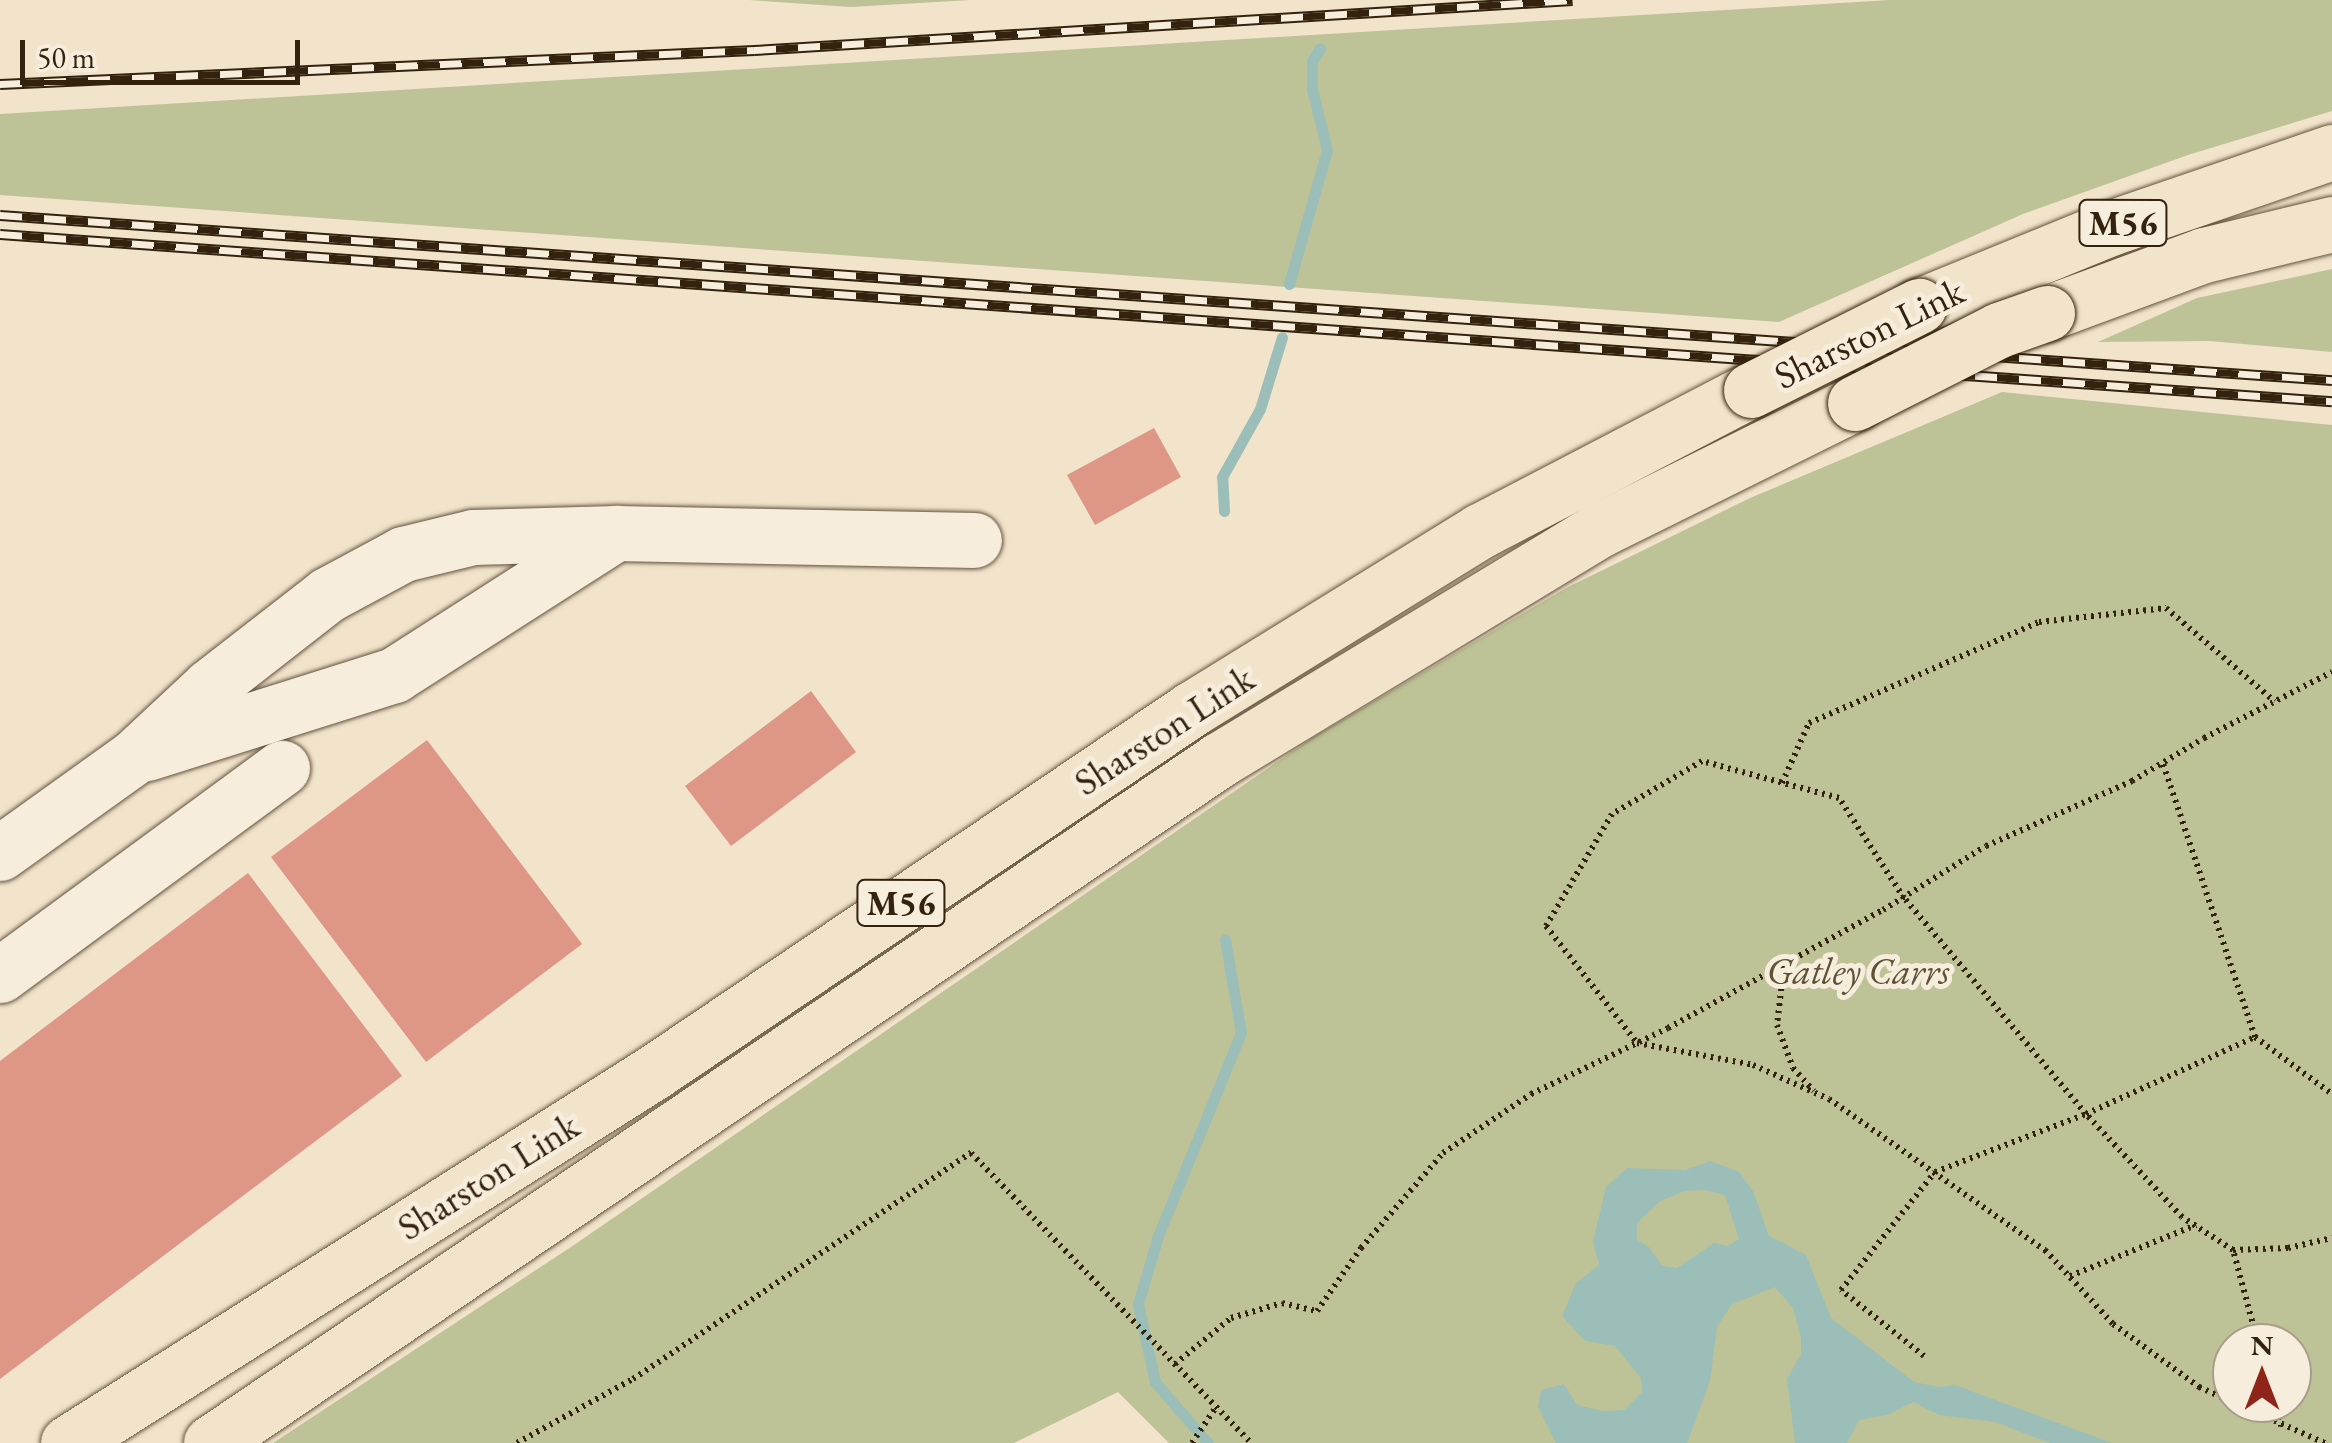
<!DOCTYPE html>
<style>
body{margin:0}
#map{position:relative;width:2332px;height:1443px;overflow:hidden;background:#f2e3cb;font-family:"EB Garamond",serif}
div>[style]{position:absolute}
.green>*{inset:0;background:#bdc396}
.water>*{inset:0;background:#9bbeb8}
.stream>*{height:11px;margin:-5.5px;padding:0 5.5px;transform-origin:5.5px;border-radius:5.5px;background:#9bbeb8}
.building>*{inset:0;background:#de9787}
.path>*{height:6px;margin-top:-3px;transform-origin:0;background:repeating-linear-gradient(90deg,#33230e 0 2.5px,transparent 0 7.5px)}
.roads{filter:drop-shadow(0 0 2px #63533d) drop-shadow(0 0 2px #63533d)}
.minor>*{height:55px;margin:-27.5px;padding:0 27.5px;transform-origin:27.5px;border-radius:27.5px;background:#f7eddd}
.highway>*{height:55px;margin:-27.5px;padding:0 27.5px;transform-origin:27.5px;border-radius:27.5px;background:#f2e3cb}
.rail>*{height:11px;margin-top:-5.5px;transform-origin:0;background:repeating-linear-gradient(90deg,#f7eddd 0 22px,#33230e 0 44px);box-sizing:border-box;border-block:2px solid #33230e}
.bridges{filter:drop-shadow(0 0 2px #33230e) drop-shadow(0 0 2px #33230e)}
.highway-bridge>*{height:55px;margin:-27.5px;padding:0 27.5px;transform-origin:27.5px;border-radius:27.5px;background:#f2e3cb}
span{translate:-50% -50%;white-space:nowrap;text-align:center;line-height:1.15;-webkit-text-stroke:10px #f7eddd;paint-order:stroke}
.shield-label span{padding:2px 8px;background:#f7eddd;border:2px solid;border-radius:8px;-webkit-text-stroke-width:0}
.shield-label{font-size:35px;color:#33230e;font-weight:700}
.street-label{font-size:38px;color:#33230e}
.park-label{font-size:38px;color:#5c5337;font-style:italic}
.north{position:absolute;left:2212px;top:1323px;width:100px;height:100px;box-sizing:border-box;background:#f7eddd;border:2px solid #a99c8a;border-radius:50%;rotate:0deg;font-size:28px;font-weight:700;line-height:40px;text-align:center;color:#33230e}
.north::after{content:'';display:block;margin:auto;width:35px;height:45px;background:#8f2418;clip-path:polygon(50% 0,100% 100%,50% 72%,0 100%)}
.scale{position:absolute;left:20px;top:40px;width:280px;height:45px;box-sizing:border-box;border:5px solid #33230e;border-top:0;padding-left:12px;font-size:30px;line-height:35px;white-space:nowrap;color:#33230e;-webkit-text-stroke:8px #f7eddd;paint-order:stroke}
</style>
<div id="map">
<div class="green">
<div style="clip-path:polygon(749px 0,971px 0,851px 7px)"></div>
<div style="clip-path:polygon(1890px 0,2332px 0,2332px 111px,2188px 155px,2023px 214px,1779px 322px,0 195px,0 114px)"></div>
<div style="clip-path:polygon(2332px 269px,2332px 352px,2210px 341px,2098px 342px,2197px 298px)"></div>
<div style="clip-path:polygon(evenodd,2002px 392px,2332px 425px,2332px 1443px,1169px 1443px,1118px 1392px,1014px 1443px,273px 1443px,571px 1247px,1312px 738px,1566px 588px,1750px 498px,2002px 392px,2232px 1343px,2292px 1343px,2292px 1403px,2232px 1403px,2232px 1343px)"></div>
</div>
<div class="water">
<div style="clip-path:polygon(evenodd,1710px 1161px,1739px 1172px,1753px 1191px,1769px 1236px,1806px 1255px,1831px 1318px,1914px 1382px,1939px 1387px,1955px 1385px,2112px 1443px,2050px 1443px,1995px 1422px,1939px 1415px,1913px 1402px,1887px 1415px,1859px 1420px,1847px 1443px,1795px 1443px,1787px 1379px,1801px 1354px,1801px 1338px,1793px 1308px,1775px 1287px,1732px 1304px,1717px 1327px,1710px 1381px,1687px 1443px,1556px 1443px,1538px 1407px,1541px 1390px,1564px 1384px,1577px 1405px,1603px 1411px,1624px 1410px,1642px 1392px,1641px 1378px,1615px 1346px,1585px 1341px,1562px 1316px,1576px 1283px,1599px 1265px,1593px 1242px,1606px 1187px,1627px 1168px,1685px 1170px,1710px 1161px,1705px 1190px,1725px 1195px,1739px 1239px,1728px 1246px,1714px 1243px,1677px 1268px,1662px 1266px,1649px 1247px,1637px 1240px,1637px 1223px,1659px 1202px,1684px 1191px,1705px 1190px)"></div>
</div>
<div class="stream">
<div style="left:1289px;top:284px;width:139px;rotate:-74.2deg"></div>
<div style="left:1327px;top:150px;width:63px;rotate:-103.8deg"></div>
<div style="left:1312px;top:89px;width:28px;rotate:-90deg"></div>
<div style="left:1312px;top:61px;width:15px;rotate:-58deg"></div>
<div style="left:1224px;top:511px;width:34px;rotate:-93deg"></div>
<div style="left:1222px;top:477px;width:78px;rotate:-60.8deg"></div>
<div style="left:1260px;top:409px;width:75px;rotate:-73deg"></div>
<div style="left:1208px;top:1443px;width:81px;rotate:-131deg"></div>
<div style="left:1155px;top:1382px;width:80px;rotate:-102.3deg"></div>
<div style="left:1138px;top:1304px;width:71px;rotate:-73.6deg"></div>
<div style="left:1158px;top:1236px;width:219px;rotate:-67.8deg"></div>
<div style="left:1241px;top:1033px;width:95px;rotate:-99.7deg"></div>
</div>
<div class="building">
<div style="clip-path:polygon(1154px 428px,1181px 477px,1095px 525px,1067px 475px)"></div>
<div style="clip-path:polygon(811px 691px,856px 752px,731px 846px,685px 786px)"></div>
<div style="clip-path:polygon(427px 740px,582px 944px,426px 1062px,271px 857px)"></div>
<div style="clip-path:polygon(248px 873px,402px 1076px,0 1379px,0 1061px)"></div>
</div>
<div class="path">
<div style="left:1782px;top:783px;width:66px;rotate:-65.8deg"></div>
<div style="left:1809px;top:723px;width:251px;rotate:-23.7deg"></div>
<div style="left:2039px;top:622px;width:128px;rotate:-6.3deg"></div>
<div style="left:2166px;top:608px;width:143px;rotate:40.7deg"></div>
<div style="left:1784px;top:966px;width:59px;rotate:96.8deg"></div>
<div style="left:1777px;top:1025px;width:46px;rotate:69.6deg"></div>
<div style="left:1793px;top:1068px;width:31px;rotate:48deg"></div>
<div style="left:2255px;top:1037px;width:96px;rotate:36.5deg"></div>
<div style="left:2233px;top:1250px;width:55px;rotate:-2.1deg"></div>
<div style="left:2288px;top:1248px;width:45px;rotate:-12.8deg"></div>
<div style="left:2070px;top:1276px;width:136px;rotate:-22deg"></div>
<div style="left:2258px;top:1343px;width:96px;rotate:-105deg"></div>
<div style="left:2233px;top:1250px;width:61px;rotate:-147.1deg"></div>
<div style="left:2182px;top:1217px;width:141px;rotate:-133deg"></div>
<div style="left:2086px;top:1114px;width:282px;rotate:-130.1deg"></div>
<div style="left:1904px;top:898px;width:119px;rotate:-123deg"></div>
<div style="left:1839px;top:798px;width:142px;rotate:-164.9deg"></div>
<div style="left:1702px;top:761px;width:104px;rotate:149.5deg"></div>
<div style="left:1612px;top:814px;width:130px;rotate:120.5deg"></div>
<div style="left:1546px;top:926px;width:148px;rotate:52.1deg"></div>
<div style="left:1637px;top:1043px;width:118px;rotate:10.7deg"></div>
<div style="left:1753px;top:1065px;width:83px;rotate:24.1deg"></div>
<div style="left:1829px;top:1099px;width:264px;rotate:35deg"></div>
<div style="left:2045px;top:1250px;width:100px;rotate:47.4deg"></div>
<div style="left:2113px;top:1324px;width:107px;rotate:36.2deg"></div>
<div style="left:2199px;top:1387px;width:138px;rotate:24deg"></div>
<div style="left:1924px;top:1356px;width:106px;rotate:-141.5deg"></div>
<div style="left:1841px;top:1290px;width:151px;rotate:-51.5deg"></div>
<div style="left:1935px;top:1172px;width:162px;rotate:-21deg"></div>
<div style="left:2086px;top:1114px;width:186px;rotate:-24.5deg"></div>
<div style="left:2255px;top:1037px;width:289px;rotate:-108.6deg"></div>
<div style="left:1175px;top:1364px;width:72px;rotate:-39.4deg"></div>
<div style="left:1231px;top:1318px;width:53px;rotate:-16.4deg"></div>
<div style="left:1282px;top:1303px;width:36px;rotate:13deg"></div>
<div style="left:1317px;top:1311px;width:77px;rotate:-55.1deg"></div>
<div style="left:1361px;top:1248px;width:125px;rotate:-49.2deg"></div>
<div style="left:1443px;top:1153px;width:106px;rotate:-33.8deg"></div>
<div style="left:1531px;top:1094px;width:152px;rotate:-25.7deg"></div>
<div style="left:1668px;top:1028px;width:245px;rotate:-28.8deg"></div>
<div style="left:1883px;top:910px;width:121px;rotate:-31.9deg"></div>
<div style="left:1986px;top:846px;width:160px;rotate:-24deg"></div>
<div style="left:2132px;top:781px;width:84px;rotate:-30.8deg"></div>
<div style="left:2204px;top:738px;width:144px;rotate:-27.3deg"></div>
<div style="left:2275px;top:1403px;width:24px;rotate:75deg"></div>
<div style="left:517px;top:1443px;width:132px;rotate:-28.9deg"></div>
<div style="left:633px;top:1379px;width:407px;rotate:-33.8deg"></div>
<div style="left:971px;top:1153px;width:403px;rotate:46deg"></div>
<div style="left:1192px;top:1443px;width:43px;rotate:-56.3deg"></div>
</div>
<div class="roads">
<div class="minor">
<div style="left:147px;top:753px;width:259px;rotate:-17.5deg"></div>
<div style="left:394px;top:675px;width:264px;rotate:-32.6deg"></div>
<div style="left:0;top:853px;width:165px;rotate:-35.6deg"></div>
<div style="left:134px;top:757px;width:103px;rotate:-43deg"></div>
<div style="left:209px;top:687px;width:150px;rotate:-37.9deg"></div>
<div style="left:327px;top:595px;width:86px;rotate:-28.3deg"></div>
<div style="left:403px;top:554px;width:72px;rotate:-13.7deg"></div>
<div style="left:473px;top:537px;width:143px;rotate:-1.6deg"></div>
<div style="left:616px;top:533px;width:358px;rotate:1.1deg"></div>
<div style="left:0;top:975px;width:350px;rotate:-36.3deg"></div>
</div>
<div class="highway">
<div style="left:1919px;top:306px;width:206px;rotate:-22.2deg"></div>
<div style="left:2110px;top:228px;width:235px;rotate:-18.9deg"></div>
<div style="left:2047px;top:313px;width:167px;rotate:-20.3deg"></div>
<div style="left:2204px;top:255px;width:132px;rotate:-13.6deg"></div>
<div style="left:68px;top:1443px;width:694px;rotate:-32.34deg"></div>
<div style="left:654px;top:1072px;width:647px;rotate:-34.03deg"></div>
<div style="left:1190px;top:710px;width:341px;rotate:-31.7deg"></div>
<div style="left:1480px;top:531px;width:305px;rotate:-27.5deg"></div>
<div style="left:211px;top:1443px;width:1218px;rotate:-34.12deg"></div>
<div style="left:1219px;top:760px;width:446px;rotate:-31.2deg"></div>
<div style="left:1601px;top:529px;width:284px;rotate:-26.4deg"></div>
</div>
</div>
<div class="rail">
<div style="left:0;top:84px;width:755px;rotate:-2.58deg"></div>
<div style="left:754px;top:50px;width:820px;rotate:-3.5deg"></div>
<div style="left:0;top:215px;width:2338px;rotate:4.05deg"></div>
<div style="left:0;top:234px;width:2338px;rotate:4.1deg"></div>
</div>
<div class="bridges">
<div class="highway-bridge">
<div style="left:1751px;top:390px;width:188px;rotate:-26.6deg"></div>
<div style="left:1855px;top:403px;width:161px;rotate:-26.9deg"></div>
<div style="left:1999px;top:330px;width:51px;rotate:-19.5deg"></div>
</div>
</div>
<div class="shield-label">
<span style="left:2123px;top:223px">M56</span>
<span style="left:901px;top:903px">M56</span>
</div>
<div class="street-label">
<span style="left:1869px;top:333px;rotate:-26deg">Sharston Link</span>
<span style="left:1164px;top:730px;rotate:-33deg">Sharston Link</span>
<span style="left:488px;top:1176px;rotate:-32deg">Sharston Link</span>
</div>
<div class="park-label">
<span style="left:1858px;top:971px">Gatley Carrs</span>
</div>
<div class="north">N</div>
<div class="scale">50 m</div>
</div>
